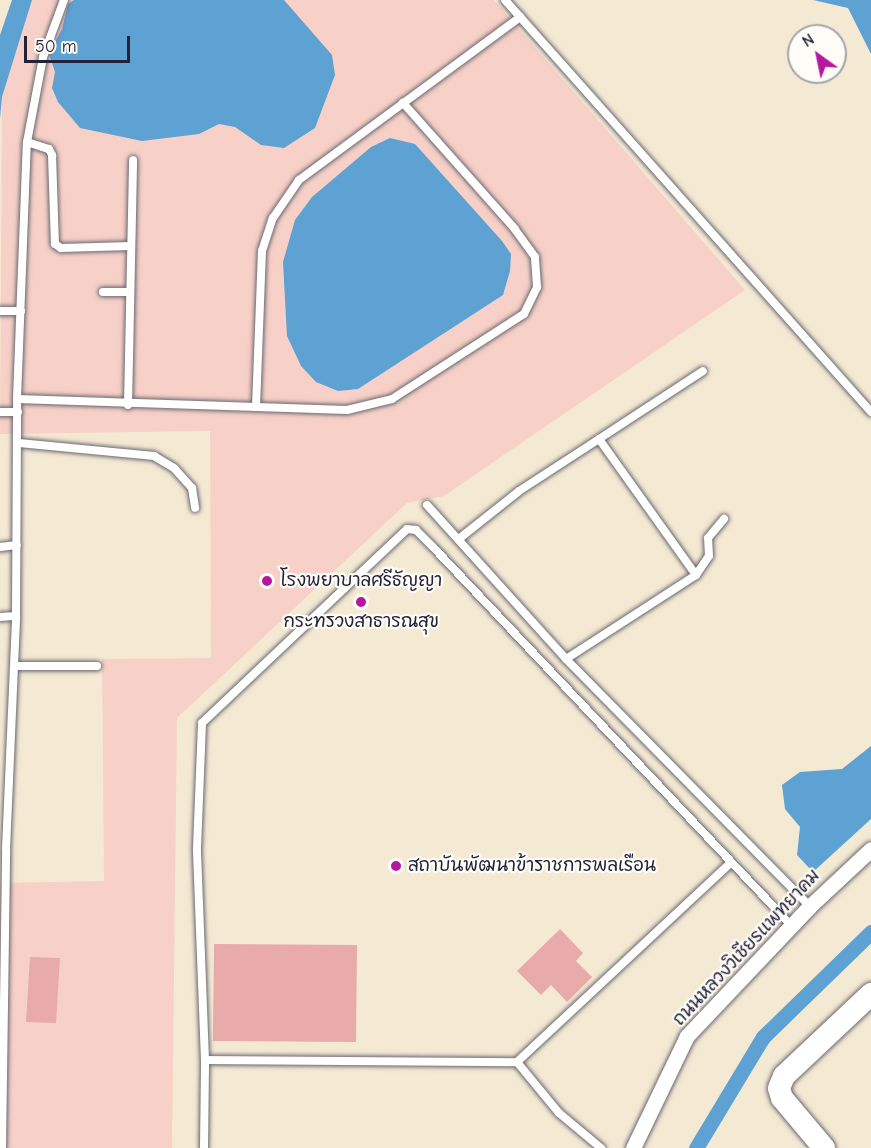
<!DOCTYPE html>
<meta charset="utf-8">
<style>
body{margin:0}
#map{position:relative;width:871px;height:1148px;overflow:hidden;background:#f4ead4;font-family:"Comic Neue","Playpen Sans Thai",sans-serif}
div>[style]{position:absolute}
.built>*{inset:0;background:#f7d1c7}
.water>*{inset:0;background:#5ea1d3}
.canal>*{height:15px;margin:-7.5px;padding:0 7.5px;transform-origin:7.5px;border-radius:7.5px;background:#5ea1d3}
.building>*{inset:0;background:#e8aba9}
.roads{filter:drop-shadow(0 0 2px #6c6871) drop-shadow(0 0 2px #6c6871)}
.lane>*{height:8px;margin:-4px;padding:0 4px;transform-origin:4px;border-radius:4px;background:#fff}
.street>*{height:15px;margin:-7.5px;padding:0 7.5px;transform-origin:7.5px;border-radius:7.5px;background:#fff}
.secondary>*{height:22px;margin:-11px;padding:0 11px;transform-origin:11px;border-radius:11px;background:#fff}
.dots>*{width:16px;height:16px;translate:-50% -50%;box-sizing:border-box;border:3px solid #fdfcf7;border-radius:50%}
span{translate:-50% -50%;white-space:nowrap;text-align:center;line-height:1.15;-webkit-text-stroke:4.5px #fdfcf7;paint-order:stroke}
.poi-label{font-size:18px;color:#22223b}
.left{translate:0 -50%;text-align:left}
.street-label{font-size:18px;color:#22223b}
.north{position:absolute;left:787px;top:24px;width:60px;height:60px;box-sizing:border-box;background:#fdfcf7;border:2px solid #a5a5ac;border-radius:50%;rotate:327deg;font-size:16px;font-weight:700;line-height:24px;text-align:center;color:#22223b}
.north::after{content:'';display:block;margin:auto;width:21px;height:27px;background:#b5179e;clip-path:polygon(50% 0,100% 100%,50% 72%,0 100%)}
.scale{position:absolute;left:24px;top:36px;width:106px;height:27px;box-sizing:border-box;border:3px solid #22223b;border-top:0;padding-left:8px;font-size:18px;line-height:21px;white-space:nowrap;color:#22223b;-webkit-text-stroke:4px #fdfcf7;paint-order:stroke}
</style>
<div id="map">
<div class="built">
<div style="clip-path:polygon(32px 0,494px 0,745px 290px,444px 496px,407px 503px,177px 718px,172px 1148px,0 1148px,0 883px,104px 881px,102px 659px,211px 658px,210px 431px,0 434px,2px 97px)"></div>
</div>
<div class="water">
<div style="clip-path:polygon(12px 0,32px 0,2px 97px,0 119px,0 35px)"></div>
<div style="clip-path:polygon(74px 0,284px 0,332px 55px,335px 75px,315px 128px,284px 148px,261px 145px,235px 127px,219px 124px,199px 134px,142px 141px,80px 128px,58px 102px,52px 88px,55px 72px,49px 54px,62px 29px,68px 4px)"></div>
<div style="clip-path:polygon(813px 0,871px 0,871px 54px,848px 8px)"></div>
<div style="clip-path:polygon(390px 138px,415px 144px,502px 241px,511px 254px,510px 271px,503px 295px,358px 389px,338px 391px,316px 382px,301px 366px,287px 336px,283px 262px,295px 220px,312px 197px,371px 147px)"></div>
<div style="clip-path:polygon(871px 746px,871px 819px,813px 872px,797px 855px,800px 827px,785px 809px,782px 785px,800px 772px,842px 769px)"></div>
</div>
<div class="canal">
<div style="left:696px;top:1148px;width:130px;rotate:-58.9deg"></div>
<div style="left:763px;top:1037px;width:151px;rotate:-44.2deg"></div>
</div>
<div class="building">
<div style="clip-path:polygon(560px 929px,583px 953px,576px 961px,592px 977px,567px 1002px,551px 985px,541px 995px,517px 971px)"></div>
<div style="clip-path:polygon(214px 944px,357px 945px,356px 1042px,213px 1041px)"></div>
<div style="clip-path:polygon(30px 957px,60px 958px,56px 1023px,26px 1022px)"></div>
</div>
<div class="roads">
<div class="lane">
<div style="left:505px;top:0;width:551px;rotate:48.38deg"></div>
<div style="left:27px;top:142px;width:23px;rotate:18deg"></div>
<div style="left:49px;top:149px;width:7px;rotate:63deg"></div>
<div style="left:52px;top:155px;width:89px;rotate:88.1deg"></div>
<div style="left:55px;top:244px;width:7px;rotate:34deg"></div>
<div style="left:61px;top:248px;width:70px;rotate:-1.6deg"></div>
<div style="left:103px;top:292px;width:27px"></div>
<div style="left:0;top:311px;width:21px"></div>
<div style="left:17px;top:399px;width:330px;rotate:1.9deg"></div>
<div style="left:347px;top:410px;width:46px;rotate:-13.7deg"></div>
<div style="left:392px;top:399px;width:157px;rotate:-32.8deg"></div>
<div style="left:524px;top:314px;width:30px;rotate:-64deg"></div>
<div style="left:537px;top:287px;width:30px;rotate:-94deg"></div>
<div style="left:535px;top:257px;width:34px;rotate:-126deg"></div>
<div style="left:515px;top:229px;width:169px;rotate:-131.6deg"></div>
<div style="left:128px;top:405px;width:245px;rotate:-88.8deg"></div>
<div style="left:256px;top:407px;width:156px;rotate:-87.8deg"></div>
<div style="left:262px;top:251px;width:35px;rotate:-72deg"></div>
<div style="left:273px;top:218px;width:46px;rotate:-55.6deg"></div>
<div style="left:299px;top:180px;width:275px;rotate:-36.4deg"></div>
<div style="left:0;top:412px;width:18px"></div>
<div style="left:599px;top:439px;width:124px;rotate:-33.2deg"></div>
<div style="left:19px;top:443px;width:136px;rotate:5.5deg"></div>
<div style="left:154px;top:456px;width:23px;rotate:31deg"></div>
<div style="left:174px;top:468px;width:27px;rotate:48deg"></div>
<div style="left:192px;top:488px;width:20px;rotate:81deg"></div>
<div style="left:427px;top:505px;width:207px;rotate:47.9deg"></div>
<div style="left:566px;top:659px;width:347px;rotate:45.4deg"></div>
<div style="left:460px;top:538px;width:75px;rotate:-38.5deg"></div>
<div style="left:519px;top:491px;width:95px;rotate:-33deg"></div>
<div style="left:599px;top:439px;width:167px;rotate:54.5deg"></div>
<div style="left:0;top:547px;width:17px;rotate:-7deg"></div>
<div style="left:0;top:617px;width:16px;rotate:-4deg"></div>
<div style="left:566px;top:659px;width:155px;rotate:-32.9deg"></div>
<div style="left:696px;top:575px;width:23px;rotate:-56deg"></div>
<div style="left:709px;top:556px;width:18px;rotate:-93deg"></div>
<div style="left:708px;top:538px;width:25px;rotate:-50deg"></div>
<div style="left:15px;top:666px;width:82px"></div>
<div style="left:205px;top:1060px;width:312px;rotate:0.4deg"></div>
<div style="left:517px;top:1062px;width:290px;rotate:-43deg"></div>
<div style="left:517px;top:1062px;width:66px;rotate:50.5deg"></div>
<div style="left:559px;top:1113px;width:55px;rotate:39.8deg"></div>
<div style="left:2px;top:1148px;width:299px;rotate:-89.2deg"></div>
<div style="left:6px;top:849px;width:233px;rotate:-87.5deg"></div>
<div style="left:16px;top:616px;width:217px;rotate:-89.7deg"></div>
<div style="left:17px;top:399px;width:257px;rotate:-87.8deg"></div>
<div style="left:27px;top:142px;width:86px;rotate:-79.3deg"></div>
<div style="left:43px;top:57px;width:61px;rotate:-69.8deg"></div>
<div style="left:204px;top:1148px;width:88px;rotate:-89.3deg"></div>
<div style="left:205px;top:1060px;width:212px;rotate:-92.2deg"></div>
<div style="left:197px;top:848px;width:125px;rotate:-87.7deg"></div>
<div style="left:202px;top:723px;width:282px;rotate:-43.4deg"></div>
<div style="left:407px;top:529px;width:9px;rotate:6deg"></div>
<div style="left:416px;top:530px;width:24px;rotate:45deg"></div>
<div style="left:433px;top:547px;width:521px;rotate:46.56deg"></div>
</div>
<div class="street">
<div style="left:633px;top:1148px;width:124px;rotate:-64.3deg"></div>
<div style="left:687px;top:1036px;width:179px;rotate:-46.6deg"></div>
<div style="left:810px;top:906px;width:83px;rotate:-43.1deg"></div>
</div>
<div class="secondary">
<div style="left:824px;top:1148px;width:65px;rotate:-130deg"></div>
<div style="left:782px;top:1098px;width:10px;rotate:-107deg"></div>
<div style="left:779px;top:1088px;width:13px;rotate:-67deg"></div>
<div style="left:784px;top:1076px;width:120px;rotate:-43.3deg"></div>
</div>
</div>
<div class="dots">
<div style="left:267px;top:581px;background:#b5179e"></div>
<div style="left:361px;top:602px;background:#b5179e"></div>
<div style="left:396px;top:866px;background:#b5179e"></div>
</div>
<div class="poi-label">
<span class="left" style="left:280px;top:581px">โรงพยาบาลศรีธัญญา</span>
<span style="left:361px;top:622px">กระทรวงสาธารณสุข</span>
<span class="left" style="left:408px;top:866px">สถาบันพัฒนาข้าราชการพลเรือน</span>
</div>
<div class="street-label">
<span style="left:747px;top:948px;rotate:-47deg">ถนนหลวงวิเชียรแพทยาคม</span>
</div>
<div class="north">N</div>
<div class="scale">50 m</div>
</div>
